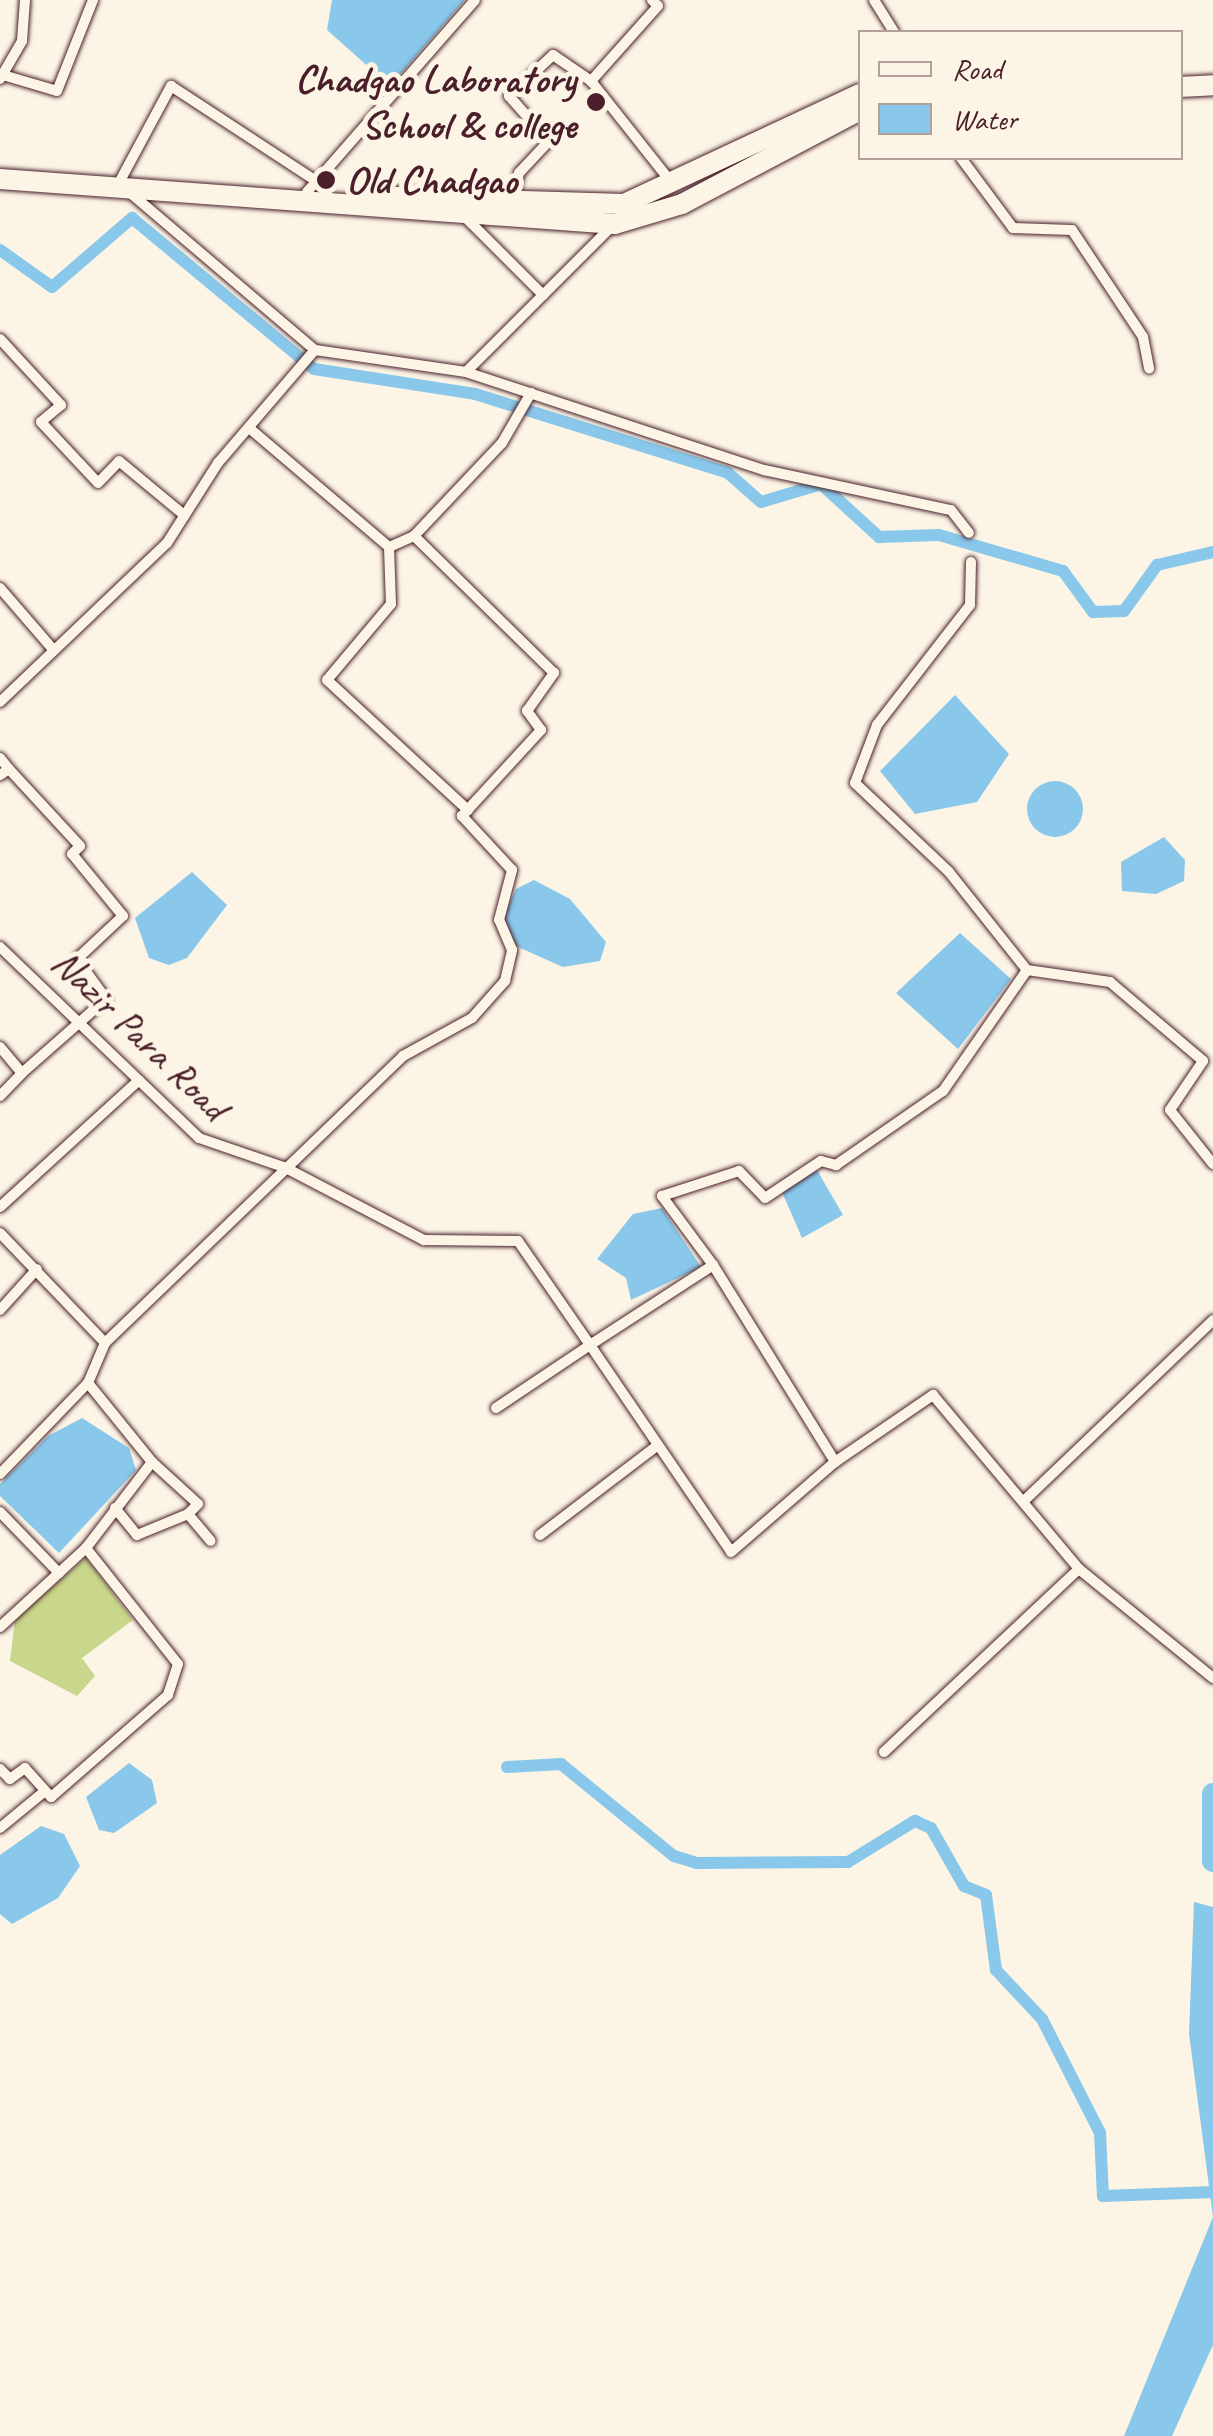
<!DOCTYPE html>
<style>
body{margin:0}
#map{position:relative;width:1213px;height:2436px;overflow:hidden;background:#fcf5e5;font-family:Caveat,sans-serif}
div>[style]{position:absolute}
.green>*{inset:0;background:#c8d78b}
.water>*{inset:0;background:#89c8ea}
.round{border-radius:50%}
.canal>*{height:12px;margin:-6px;padding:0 6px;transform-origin:6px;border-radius:6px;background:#89c8ea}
.river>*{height:22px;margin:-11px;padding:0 11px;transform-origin:11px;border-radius:11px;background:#89c8ea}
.roads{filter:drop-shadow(0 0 2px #4a1f2b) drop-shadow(0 0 2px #4a1f2b)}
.street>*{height:10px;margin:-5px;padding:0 5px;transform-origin:5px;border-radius:5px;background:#fcf5e5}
.highway>*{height:20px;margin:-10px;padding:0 10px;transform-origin:10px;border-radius:10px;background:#fcf5e5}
.dots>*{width:28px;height:28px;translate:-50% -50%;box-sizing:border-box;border:5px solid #fcf5e5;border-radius:50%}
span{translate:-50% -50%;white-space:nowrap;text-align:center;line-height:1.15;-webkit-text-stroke:10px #fcf5e5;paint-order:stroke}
.poi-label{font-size:40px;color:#4a1f2b;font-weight:700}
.right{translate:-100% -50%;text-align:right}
.left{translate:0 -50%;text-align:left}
.street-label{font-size:40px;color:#4a1f2b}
.legend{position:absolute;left:858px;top:30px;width:325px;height:130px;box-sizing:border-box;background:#fcf5e5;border:2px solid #b59f9b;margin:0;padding:12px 18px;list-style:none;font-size:30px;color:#4a1f2b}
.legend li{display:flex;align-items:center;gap:20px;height:50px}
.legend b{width:50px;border:2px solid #b59f9b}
</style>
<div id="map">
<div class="green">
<div style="clip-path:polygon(86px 1558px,133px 1620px,82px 1658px,95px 1676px,77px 1696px,10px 1661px,15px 1619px)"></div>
</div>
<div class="water">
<div style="clip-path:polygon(332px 0,465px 0,390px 86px,327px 30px)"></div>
<div style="clip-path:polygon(955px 695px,1009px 754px,977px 802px,915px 814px,880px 771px)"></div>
<div class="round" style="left:1027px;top:781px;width:56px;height:56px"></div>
<div style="clip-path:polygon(1164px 837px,1185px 860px,1184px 881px,1156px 894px,1122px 891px,1121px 862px)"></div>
<div style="clip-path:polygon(192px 872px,227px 905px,187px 958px,169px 965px,149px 958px,135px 918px)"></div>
<div style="clip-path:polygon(534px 880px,570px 899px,606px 942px,600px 961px,563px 967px,518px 947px,503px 927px,507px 908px,516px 889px)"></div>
<div style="clip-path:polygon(960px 933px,1011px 979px,958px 1049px,896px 993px)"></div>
<div style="clip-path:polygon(817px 1170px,843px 1215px,802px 1238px,782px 1192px)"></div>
<div style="clip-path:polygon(662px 1208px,701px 1267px,631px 1300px,626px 1278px,597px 1259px,633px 1214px)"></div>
<div style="clip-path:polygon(82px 1418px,129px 1448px,136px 1470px,59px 1553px,0 1496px,0 1484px,48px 1436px)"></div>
<div style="clip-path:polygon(129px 1763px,152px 1780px,157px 1803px,114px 1833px,99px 1830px,86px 1797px)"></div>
<div style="clip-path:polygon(41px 1826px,64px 1834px,80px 1866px,58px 1898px,12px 1924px,0 1914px,0 1855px)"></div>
<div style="clip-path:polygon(1194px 1902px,1213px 1907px,1213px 2345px,1172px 2436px,1124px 2436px,1213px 2217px,1189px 2034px)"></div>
</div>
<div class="canal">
<div style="left:0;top:250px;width:64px;rotate:35.4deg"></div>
<div style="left:52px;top:287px;width:106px;rotate:-40.8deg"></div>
<div style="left:132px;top:218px;width:236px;rotate:39.7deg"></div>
<div style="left:314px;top:369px;width:163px;rotate:8.8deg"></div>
<div style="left:475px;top:394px;width:265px;rotate:17.3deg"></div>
<div style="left:728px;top:473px;width:44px;rotate:41.3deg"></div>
<div style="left:761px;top:502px;width:63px;rotate:-16.7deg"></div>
<div style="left:821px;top:484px;width:79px;rotate:42.4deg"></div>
<div style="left:879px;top:537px;width:60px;rotate:-1.9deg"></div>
<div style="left:939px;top:535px;width:129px;rotate:16.2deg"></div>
<div style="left:1063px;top:571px;width:51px;rotate:53.8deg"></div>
<div style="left:1093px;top:612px;width:31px;rotate:-2deg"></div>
<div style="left:1124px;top:611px;width:57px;rotate:-54.3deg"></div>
<div style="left:1157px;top:565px;width:57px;rotate:-13.1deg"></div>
<div style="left:507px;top:1767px;width:54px;rotate:-3.2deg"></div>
<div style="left:561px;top:1764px;width:146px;rotate:39.2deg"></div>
<div style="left:674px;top:1856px;width:24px;rotate:17deg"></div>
<div style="left:697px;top:1863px;width:151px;rotate:-0.4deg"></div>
<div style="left:848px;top:1862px;width:79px;rotate:-31.5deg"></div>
<div style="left:915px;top:1821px;width:17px;rotate:24deg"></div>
<div style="left:931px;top:1828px;width:67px;rotate:60.4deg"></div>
<div style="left:964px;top:1886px;width:24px;rotate:22deg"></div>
<div style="left:986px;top:1895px;width:76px;rotate:82.4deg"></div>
<div style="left:996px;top:1970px;width:67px;rotate:46.8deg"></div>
<div style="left:1042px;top:2019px;width:128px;rotate:63deg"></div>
<div style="left:1100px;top:2133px;width:63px;rotate:87.3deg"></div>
<div style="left:1103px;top:2196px;width:110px;rotate:-2.1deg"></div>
</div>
<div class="river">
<div style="left:1213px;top:1794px;width:67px;rotate:90deg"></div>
</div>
<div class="roads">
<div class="street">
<div style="left:652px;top:0;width:8px;rotate:45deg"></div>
<div style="left:658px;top:6px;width:101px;rotate:131.8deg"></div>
<div style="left:591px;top:81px;width:129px;rotate:51.6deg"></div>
<div style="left:874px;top:0;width:38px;rotate:58deg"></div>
<div style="left:3px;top:75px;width:56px;rotate:16.5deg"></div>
<div style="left:57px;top:91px;width:98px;rotate:-68.4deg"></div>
<div style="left:0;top:79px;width:44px;rotate:-59.9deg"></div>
<div style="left:22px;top:41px;width:41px;rotate:-85.8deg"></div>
<div style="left:961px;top:158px;width:87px;rotate:53.4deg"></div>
<div style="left:1013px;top:228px;width:59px;rotate:1.9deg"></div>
<div style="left:1072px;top:230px;width:128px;rotate:56.4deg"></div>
<div style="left:1143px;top:337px;width:32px;rotate:79deg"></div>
<div style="left:121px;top:179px;width:106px;rotate:-61.7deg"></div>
<div style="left:171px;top:86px;width:170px;rotate:33.2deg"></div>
<div style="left:128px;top:191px;width:245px;rotate:40.4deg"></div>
<div style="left:315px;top:350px;width:153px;rotate:8.3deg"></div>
<div style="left:466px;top:372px;width:314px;rotate:18.2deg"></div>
<div style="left:764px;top:470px;width:191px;rotate:12.1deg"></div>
<div style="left:951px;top:510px;width:29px;rotate:52deg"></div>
<div style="left:307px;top:192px;width:255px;rotate:-48.8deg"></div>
<div style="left:513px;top:204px;width:32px;rotate:-79deg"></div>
<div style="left:519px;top:173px;width:44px;rotate:-46.8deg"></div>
<div style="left:549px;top:141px;width:60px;rotate:-131.6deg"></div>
<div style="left:509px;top:96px;width:60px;rotate:-43deg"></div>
<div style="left:553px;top:55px;width:46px;rotate:34.4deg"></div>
<div style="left:466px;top:218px;width:109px;rotate:45deg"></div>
<div style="left:0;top:339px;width:90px;rotate:47.3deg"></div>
<div style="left:61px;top:405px;width:26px;rotate:140deg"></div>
<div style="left:41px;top:422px;width:83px;rotate:46.9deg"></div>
<div style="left:98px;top:483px;width:30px;rotate:-46deg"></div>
<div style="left:119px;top:461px;width:85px;rotate:39.7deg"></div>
<div style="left:466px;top:372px;width:209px;rotate:-45deg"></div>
<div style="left:414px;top:536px;width:128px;rotate:-46.6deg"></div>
<div style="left:502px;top:443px;width:58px;rotate:-59.9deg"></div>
<div style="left:389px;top:547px;width:57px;rotate:88deg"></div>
<div style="left:391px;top:604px;width:99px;rotate:130.1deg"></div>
<div style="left:327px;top:680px;width:192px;rotate:42.7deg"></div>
<div style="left:971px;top:562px;width:43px;rotate:91.3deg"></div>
<div style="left:970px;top:605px;width:152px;rotate:127.8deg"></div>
<div style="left:877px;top:725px;width:62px;rotate:110.8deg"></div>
<div style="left:855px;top:783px;width:129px;rotate:43.4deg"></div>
<div style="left:949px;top:872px;width:125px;rotate:51.5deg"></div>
<div style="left:1027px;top:970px;width:84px;rotate:8.2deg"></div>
<div style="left:1110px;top:982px;width:122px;rotate:40.3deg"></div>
<div style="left:1203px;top:1061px;width:59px;rotate:124deg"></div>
<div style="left:1170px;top:1110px;width:69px;rotate:51.5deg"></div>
<div style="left:0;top:588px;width:78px;rotate:49.2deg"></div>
<div style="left:0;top:702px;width:231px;rotate:-43.6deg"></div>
<div style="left:167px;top:543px;width:95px;rotate:-57.5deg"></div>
<div style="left:218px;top:463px;width:149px;rotate:-49.4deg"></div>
<div style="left:0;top:758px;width:14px;rotate:51deg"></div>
<div style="left:9px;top:769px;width:11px;rotate:146deg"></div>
<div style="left:0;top:947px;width:276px;rotate:43.8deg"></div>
<div style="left:199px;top:1138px;width:92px;rotate:19deg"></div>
<div style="left:286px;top:1168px;width:156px;rotate:27.6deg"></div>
<div style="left:424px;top:1240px;width:94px;rotate:0.6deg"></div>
<div style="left:518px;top:1241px;width:126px;rotate:55.3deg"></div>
<div style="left:590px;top:1345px;width:147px;rotate:-33deg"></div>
<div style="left:713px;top:1265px;width:232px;rotate:58.2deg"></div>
<div style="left:0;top:1047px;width:34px;rotate:50deg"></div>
<div style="left:22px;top:1073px;width:112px;rotate:-41.4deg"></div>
<div style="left:106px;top:999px;width:49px;rotate:-125.9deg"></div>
<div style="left:77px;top:959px;width:63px;rotate:-43.1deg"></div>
<div style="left:123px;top:916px;width:80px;rotate:-129.4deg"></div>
<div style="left:72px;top:854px;width:11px;rotate:-45deg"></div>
<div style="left:80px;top:846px;width:105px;rotate:-132.7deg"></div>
<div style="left:0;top:1096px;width:32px;rotate:-46deg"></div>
<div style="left:0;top:1207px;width:188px;rotate:-42.4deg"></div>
<div style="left:0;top:1233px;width:152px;rotate:46.3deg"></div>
<div style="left:105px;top:1343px;width:43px;rotate:113deg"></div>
<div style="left:88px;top:1383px;width:102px;rotate:51deg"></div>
<div style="left:152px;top:1462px;width:108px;rotate:127.5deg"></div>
<div style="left:86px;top:1548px;width:148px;rotate:51.6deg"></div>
<div style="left:178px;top:1664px;width:33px;rotate:108deg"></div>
<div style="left:168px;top:1695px;width:155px;rotate:138.9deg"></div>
<div style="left:51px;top:1797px;width:39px;rotate:-132deg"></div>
<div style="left:25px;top:1768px;width:19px;rotate:144deg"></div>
<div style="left:10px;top:1779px;width:14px;rotate:-135deg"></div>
<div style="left:713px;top:1265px;width:86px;rotate:-126.5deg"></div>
<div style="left:662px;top:1196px;width:81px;rotate:-18deg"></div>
<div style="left:739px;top:1171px;width:37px;rotate:46deg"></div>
<div style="left:765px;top:1198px;width:67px;rotate:-33.5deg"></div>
<div style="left:821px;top:1161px;width:16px;rotate:15deg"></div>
<div style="left:836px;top:1165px;width:130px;rotate:-34.7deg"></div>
<div style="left:943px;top:1091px;width:147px;rotate:-55.2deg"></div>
<div style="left:0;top:1310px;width:55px;rotate:-47.9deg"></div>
<div style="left:105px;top:1343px;width:414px;rotate:-43.9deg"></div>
<div style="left:403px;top:1056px;width:79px;rotate:-28.8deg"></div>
<div style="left:472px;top:1018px;width:50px;rotate:-48.3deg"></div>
<div style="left:505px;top:981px;width:32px;rotate:-77deg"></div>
<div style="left:512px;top:950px;width:33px;rotate:-113deg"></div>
<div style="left:499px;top:920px;width:52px;rotate:-75.4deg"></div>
<div style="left:512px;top:870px;width:74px;rotate:-132.8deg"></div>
<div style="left:462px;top:816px;width:117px;rotate:-47.4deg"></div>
<div style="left:541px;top:730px;width:24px;rotate:-126deg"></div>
<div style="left:527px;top:711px;width:47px;rotate:-54.6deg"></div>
<div style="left:554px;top:673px;width:196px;rotate:-135.6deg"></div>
<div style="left:414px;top:536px;width:27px;rotate:156deg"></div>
<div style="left:389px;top:547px;width:184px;rotate:-139.6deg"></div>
<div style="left:496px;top:1408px;width:113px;rotate:-33.8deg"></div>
<div style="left:590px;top:1345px;width:250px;rotate:55.7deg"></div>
<div style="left:731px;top:1552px;width:138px;rotate:-40.9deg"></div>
<div style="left:835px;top:1462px;width:119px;rotate:-34.4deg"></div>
<div style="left:933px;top:1395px;width:227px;rotate:50deg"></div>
<div style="left:1079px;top:1569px;width:173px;rotate:39.1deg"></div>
<div style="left:152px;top:1462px;width:62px;rotate:42.4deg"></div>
<div style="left:198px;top:1504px;width:14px;rotate:135deg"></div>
<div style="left:0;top:1474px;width:127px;rotate:-46deg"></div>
<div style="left:1026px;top:1499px;width:259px;rotate:-43.7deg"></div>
<div style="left:115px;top:1508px;width:35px;rotate:51deg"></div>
<div style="left:137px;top:1535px;width:55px;rotate:-22.4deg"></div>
<div style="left:188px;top:1514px;width:35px;rotate:50deg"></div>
<div style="left:0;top:1512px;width:85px;rotate:46deg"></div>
<div style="left:540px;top:1535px;width:143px;rotate:-37.3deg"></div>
<div style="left:0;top:1627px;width:117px;rotate:-42.6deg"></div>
<div style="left:884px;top:1752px;width:267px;rotate:-43.2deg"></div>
<div style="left:0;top:1828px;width:58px;rotate:-39.4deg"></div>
</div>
<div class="highway">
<div style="left:1180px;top:87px;width:33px;rotate:-3deg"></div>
<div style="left:0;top:179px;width:617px;rotate:4.18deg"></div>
<div style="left:615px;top:224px;width:70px;rotate:-16.6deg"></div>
<div style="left:682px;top:204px;width:201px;rotate:-27.8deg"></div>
<div style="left:366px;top:196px;width:258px;rotate:1.8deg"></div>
<div style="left:624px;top:204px;width:260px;rotate:-25deg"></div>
</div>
</div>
<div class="dots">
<div style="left:596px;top:102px;background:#4a1f2b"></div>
<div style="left:326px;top:180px;background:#4a1f2b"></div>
</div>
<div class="poi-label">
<span class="right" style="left:576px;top:102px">Chadgao Laboratory<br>School &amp; college</span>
<span class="left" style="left:346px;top:180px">Old Chadgao</span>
</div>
<div class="street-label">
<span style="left:140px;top:1034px;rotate:44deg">Nazir Para Road</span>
</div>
<ul class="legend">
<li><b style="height:12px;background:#fcf5e5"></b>Road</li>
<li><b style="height:28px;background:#89c8ea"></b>Water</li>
</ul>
</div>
